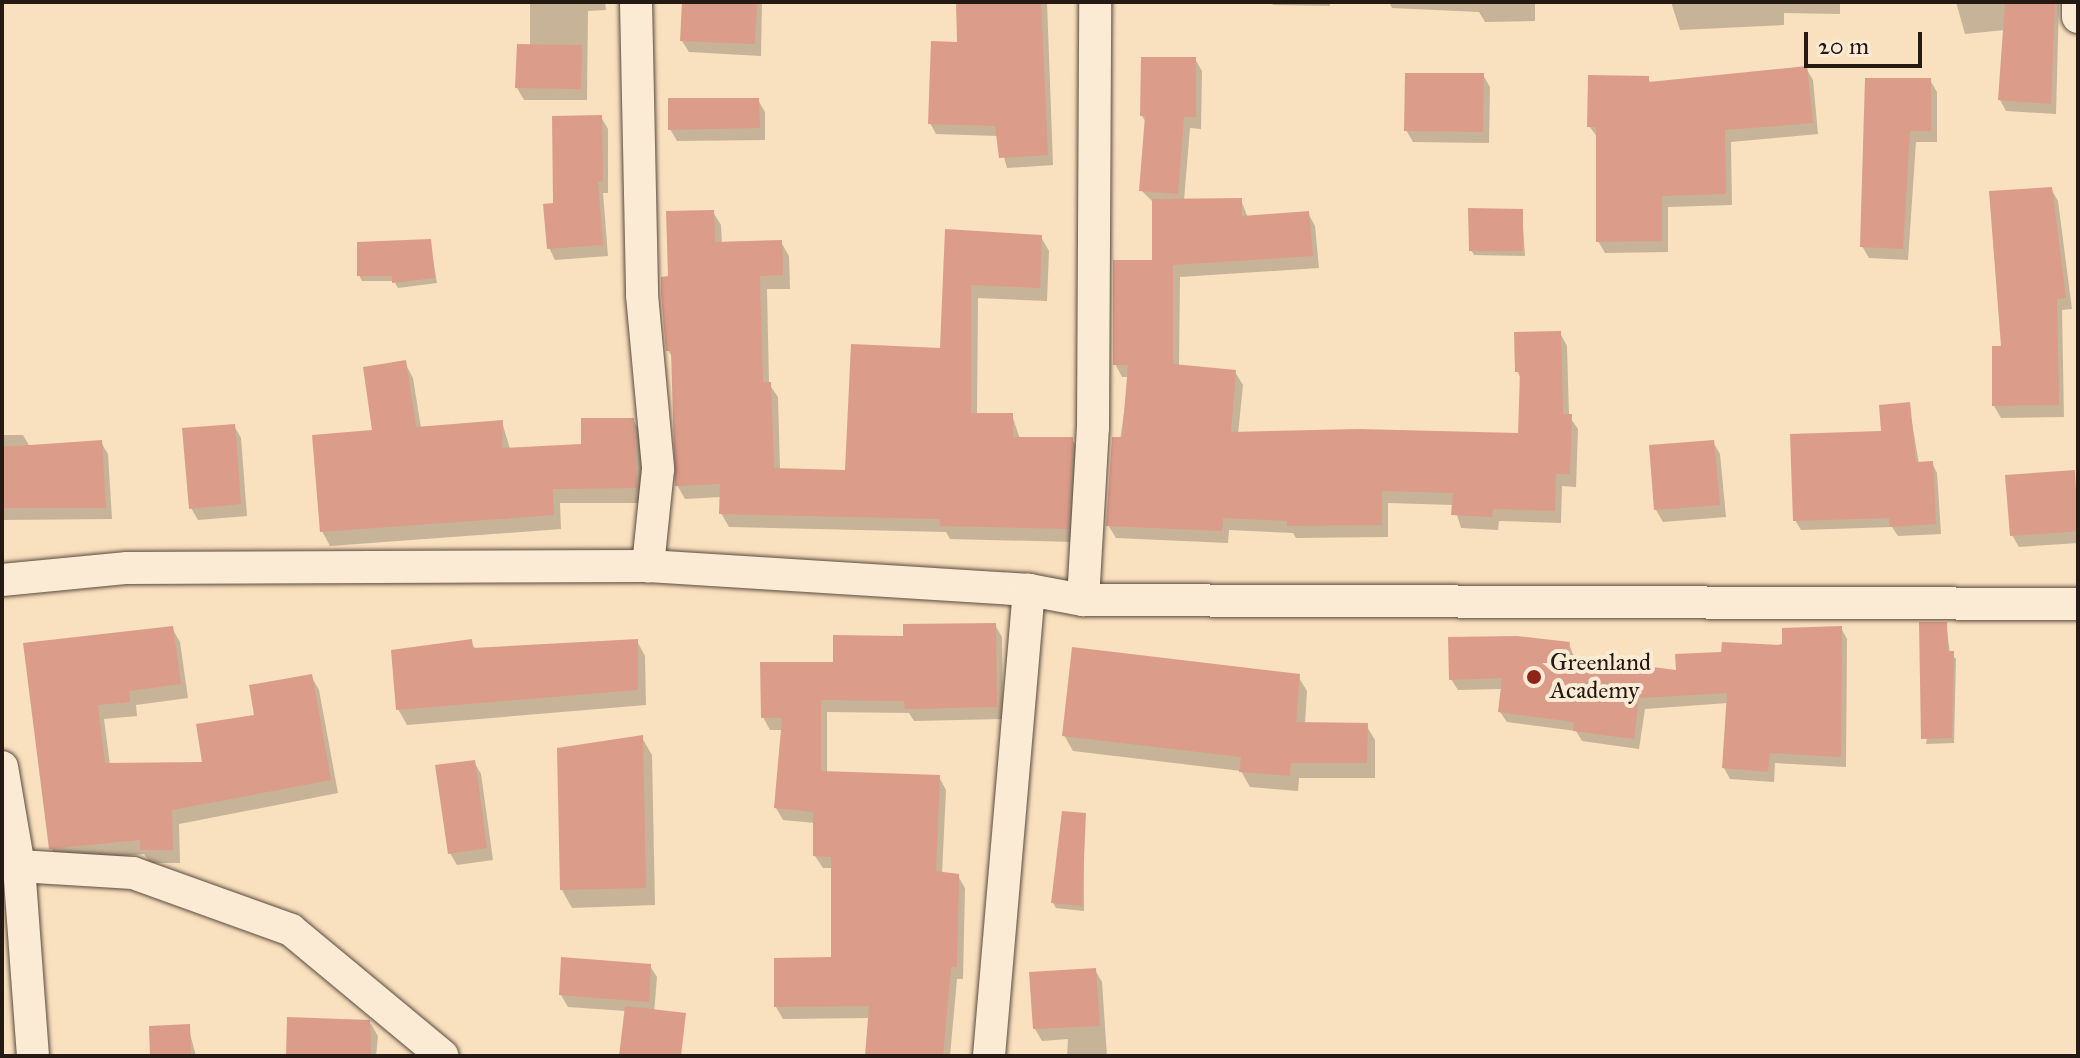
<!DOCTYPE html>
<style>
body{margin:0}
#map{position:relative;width:2080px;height:1058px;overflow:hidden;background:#f9e0be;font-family:"IM FELL Great Primer",serif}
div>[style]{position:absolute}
.shadow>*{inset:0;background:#0003}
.building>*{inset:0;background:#dc9c8a}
.roads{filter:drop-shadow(0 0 2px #5a4b3e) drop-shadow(0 0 2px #5a4b3e)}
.minor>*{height:32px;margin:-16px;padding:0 16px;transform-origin:16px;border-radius:16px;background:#fbebd5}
.dots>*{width:22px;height:22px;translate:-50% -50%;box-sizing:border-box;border:4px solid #fbebd5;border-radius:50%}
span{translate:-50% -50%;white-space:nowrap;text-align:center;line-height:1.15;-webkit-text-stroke:8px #fbebd5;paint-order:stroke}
.poi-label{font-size:24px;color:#251913}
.left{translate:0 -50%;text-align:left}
.frame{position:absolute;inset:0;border:4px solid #251913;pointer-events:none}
.scale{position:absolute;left:1804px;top:32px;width:118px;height:36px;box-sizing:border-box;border:4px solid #251913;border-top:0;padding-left:10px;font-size:24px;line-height:28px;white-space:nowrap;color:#251913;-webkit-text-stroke:6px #fbebd5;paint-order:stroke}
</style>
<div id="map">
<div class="shadow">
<div style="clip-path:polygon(530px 2px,605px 2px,606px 10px,588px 11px,587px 100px,524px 100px,517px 88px,530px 46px)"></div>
<div style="clip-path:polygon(683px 2px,762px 2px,761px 56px,689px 52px,682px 41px)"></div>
<div style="clip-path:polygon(958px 2px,1047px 2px,1053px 165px,1007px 168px,998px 136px,936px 134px,930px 123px,959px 44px)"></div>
<div style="clip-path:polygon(1271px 2px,1330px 2px,1330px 6px,1273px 5px)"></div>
<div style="clip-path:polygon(1389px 2px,1535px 2px,1535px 21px,1485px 22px,1479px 12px,1392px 8px)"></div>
<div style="clip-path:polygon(1671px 2px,1840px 2px,1840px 14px,1784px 13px,1784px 25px,1680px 30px)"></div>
<div style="clip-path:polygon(1956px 2px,2059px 2px,2056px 114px,2006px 111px,2000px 100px,2005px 30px,1965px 34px)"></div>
<div style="clip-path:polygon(1195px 59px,1202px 71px,1201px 129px,1190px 128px,1184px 200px,1241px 200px,1248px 218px,1308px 213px,1315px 226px,1319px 268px,1180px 277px,1179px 367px,1235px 372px,1243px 385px,1238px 434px,1520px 435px,1522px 381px,1517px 371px,1560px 333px,1567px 346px,1569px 416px,1578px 429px,1576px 487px,1562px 486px,1561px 523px,1499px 521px,1498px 530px,1461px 528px,1454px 505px,1388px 503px,1388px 537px,1296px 538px,1293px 533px,1229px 530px,1228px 543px,1116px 538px,1108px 525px,1129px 377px,1122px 377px,1115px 364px,1154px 262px,1154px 203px,1141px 190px,1147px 124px,1142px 116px)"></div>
<div style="clip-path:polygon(1806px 68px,1813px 80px,1818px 134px,1731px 142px,1732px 205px,1668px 207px,1668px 252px,1605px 253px,1598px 241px,1598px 138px,1589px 126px,1648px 78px,1651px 84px)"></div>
<div style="clip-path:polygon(1483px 75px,1490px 87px,1489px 143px,1413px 142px,1406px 130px)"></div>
<div style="clip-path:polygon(1930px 80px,1937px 92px,1937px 142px,1916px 142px,1908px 260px,1869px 258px,1862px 246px)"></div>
<div style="clip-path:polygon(758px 100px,765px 112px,765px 140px,677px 141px,670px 129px)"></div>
<div style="clip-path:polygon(601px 117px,608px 129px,608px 193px,603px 193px,608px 256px,555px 260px,549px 248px,555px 205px)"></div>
<div style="clip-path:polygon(2051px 189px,2058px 201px,2072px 309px,2062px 310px,2064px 417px,2001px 418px,1994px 406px,2003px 348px)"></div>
<div style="clip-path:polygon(1522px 211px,1525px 256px,1474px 255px,1471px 250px)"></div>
<div style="clip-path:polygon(713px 212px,721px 225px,722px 244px,781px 242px,789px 256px,790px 289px,767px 289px,769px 384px,778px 397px,780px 470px,847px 472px,942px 350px,947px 231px,1041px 237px,1049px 251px,1047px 301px,978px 298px,977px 415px,1012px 415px,1020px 439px,1072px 439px,1080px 453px,1075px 542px,950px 539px,946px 532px,729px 527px,721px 513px,721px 497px,685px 499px,677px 485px,674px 360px,668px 350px,670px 278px)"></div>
<div style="clip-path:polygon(430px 241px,437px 283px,398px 288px,394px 281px,362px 281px,359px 275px)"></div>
<div style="clip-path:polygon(405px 363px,413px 378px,421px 428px,502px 422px,510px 449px,583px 446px,633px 420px,642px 435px,644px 503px,560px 503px,561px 529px,330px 546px,322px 531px)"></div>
<div style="clip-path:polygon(1909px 405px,1919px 464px,1932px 463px,1937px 473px,1941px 534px,1898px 536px,1892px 527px,1801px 530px,1795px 520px)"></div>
<div style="clip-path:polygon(234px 426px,241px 438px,247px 516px,198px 520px,191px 508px)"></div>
<div style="clip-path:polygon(2px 435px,23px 435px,30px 447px,101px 442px,108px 454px,112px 519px,2px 520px)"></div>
<div style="clip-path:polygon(1713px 442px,1720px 454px,1726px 517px,1663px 522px,1656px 510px,1652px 447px)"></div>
<div style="clip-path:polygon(2074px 472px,2078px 543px,2019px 547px,2012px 535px)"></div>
<div style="clip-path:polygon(1946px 624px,1950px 653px,1956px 659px,1954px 743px,1926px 744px)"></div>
<div style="clip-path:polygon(995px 625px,1002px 637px,1003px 719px,914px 721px,909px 713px,827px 712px,827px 773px,939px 777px,946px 790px,942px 874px,958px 876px,965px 888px,963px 979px,957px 979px,950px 1056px,867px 1056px,870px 1018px,783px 1019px,776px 1007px,833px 959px,833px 868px,823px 868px,815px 856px,815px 823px,783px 820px,776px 808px,782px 730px,770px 730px,763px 717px,835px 664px,905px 638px)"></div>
<div style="clip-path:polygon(172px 628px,180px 642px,188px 698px,136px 705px,137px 716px,104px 719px,110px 765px,205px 764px,311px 676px,319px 690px,338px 793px,179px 824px,180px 863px,150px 863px,144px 854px,59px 862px,51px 848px,25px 645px)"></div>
<div style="clip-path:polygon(1841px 628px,1847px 639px,1846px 767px,1775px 763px,1774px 782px,1730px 779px,1724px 768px,1728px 703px,1645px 709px,1639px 749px,1582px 741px,1576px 731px,1507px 722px,1500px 712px,1503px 689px,1458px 690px,1451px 679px,1569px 644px,1575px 659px,1678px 672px)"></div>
<div style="clip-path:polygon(637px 641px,645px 656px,646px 705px,407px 725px,398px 709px,471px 642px,476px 650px)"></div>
<div style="clip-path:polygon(1298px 676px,1307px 691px,1305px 724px,1366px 725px,1375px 740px,1375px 778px,1299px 778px,1298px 791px,1250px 787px,1241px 771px,1073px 751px,1064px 735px)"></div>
<div style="clip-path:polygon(642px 738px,652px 755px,655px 905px,572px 908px,562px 890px)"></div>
<div style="clip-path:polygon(474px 762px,481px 774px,493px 860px,457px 865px,450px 853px)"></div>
<div style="clip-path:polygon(1084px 815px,1084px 911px,1056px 908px,1053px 903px)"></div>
<div style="clip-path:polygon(650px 966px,657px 977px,654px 1013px,568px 1007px,561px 995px)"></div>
<div style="clip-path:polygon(1095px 970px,1102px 982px,1107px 1056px,1067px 1056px,1068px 1039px,1042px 1041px,1035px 1029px)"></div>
<div style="clip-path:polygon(289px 1019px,371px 1024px,378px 1036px,376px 1056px,288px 1056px)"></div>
<div style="clip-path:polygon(188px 1026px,196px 1056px,152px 1056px)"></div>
</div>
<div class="building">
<div style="clip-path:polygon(682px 2px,757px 2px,755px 44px,680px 41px)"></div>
<div style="clip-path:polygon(956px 2px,1041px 2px,1048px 155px,999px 158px,995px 126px,928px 124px,931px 41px,957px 42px)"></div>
<div style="clip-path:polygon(2005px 2px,2055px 2px,2051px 104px,1998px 100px)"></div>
<div style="clip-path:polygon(517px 44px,582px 45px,581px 89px,515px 88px)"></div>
<div style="clip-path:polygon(1141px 57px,1196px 57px,1196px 117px,1184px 117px,1178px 194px,1139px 191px,1145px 116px,1140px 116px)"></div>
<div style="clip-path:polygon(1807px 66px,1813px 123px,1725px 130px,1726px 194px,1662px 196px,1662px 241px,1596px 242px,1596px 127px,1587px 127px,1588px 75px,1649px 76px,1649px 82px)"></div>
<div style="clip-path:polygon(1405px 73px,1484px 73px,1483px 132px,1404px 131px)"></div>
<div style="clip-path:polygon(1865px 78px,1931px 78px,1931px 131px,1910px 131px,1903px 249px,1860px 247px)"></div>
<div style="clip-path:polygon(668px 98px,759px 98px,760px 128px,668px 130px)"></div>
<div style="clip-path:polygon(602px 115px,603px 181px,598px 182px,603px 245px,547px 249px,543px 204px,553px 203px,552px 116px)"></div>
<div style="clip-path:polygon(2052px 187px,2066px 298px,2057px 299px,2059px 405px,1992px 406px,1992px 346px,2001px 346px,1989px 191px)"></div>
<div style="clip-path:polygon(1242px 198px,1242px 216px,1309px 211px,1313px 256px,1173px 265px,1173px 364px,1236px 370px,1231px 432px,1358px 429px,1518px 433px,1520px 372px,1515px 372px,1514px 332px,1561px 331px,1563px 414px,1572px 414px,1570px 474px,1556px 474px,1555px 511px,1493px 509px,1492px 517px,1451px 515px,1453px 493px,1382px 491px,1382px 525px,1287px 526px,1287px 521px,1223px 518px,1222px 531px,1106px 526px,1112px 437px,1122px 437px,1128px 365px,1113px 365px,1113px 260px,1152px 260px,1152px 199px)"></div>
<div style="clip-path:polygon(1468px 208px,1523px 209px,1523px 251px,1469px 251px)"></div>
<div style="clip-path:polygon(714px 210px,715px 242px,782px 240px,783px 275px,760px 276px,763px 382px,771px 382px,774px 468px,845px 470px,851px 344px,940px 348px,945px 229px,1042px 235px,1040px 288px,971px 285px,971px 413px,1013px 413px,1013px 437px,1073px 437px,1068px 529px,940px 526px,940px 519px,719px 514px,720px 484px,675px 486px,671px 351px,666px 351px,661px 294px,661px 277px,668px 276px,666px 211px)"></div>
<div style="clip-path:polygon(431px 239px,435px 278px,392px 283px,392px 276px,357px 276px,357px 242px)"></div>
<div style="clip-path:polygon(406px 360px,416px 427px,503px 420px,502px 448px,581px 444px,581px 418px,634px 418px,637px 488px,553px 489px,554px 515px,320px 532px,312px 435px,372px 430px,363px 367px)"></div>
<div style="clip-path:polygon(1910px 402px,1916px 462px,1933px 461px,1936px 524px,1890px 527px,1889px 518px,1793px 521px,1790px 434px,1881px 431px,1879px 405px)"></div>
<div style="clip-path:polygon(235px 424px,241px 504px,189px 509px,182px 428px)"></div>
<div style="clip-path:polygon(102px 440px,106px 508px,2px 508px,2px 447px)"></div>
<div style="clip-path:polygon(1714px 440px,1720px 505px,1654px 510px,1649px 445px)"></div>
<div style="clip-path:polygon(2075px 470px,2078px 531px,2010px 536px,2005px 475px)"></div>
<div style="clip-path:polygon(1919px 622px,1947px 622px,1948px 651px,1954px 651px,1952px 738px,1921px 739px)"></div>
<div style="clip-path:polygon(996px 623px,997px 707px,905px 709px,904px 701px,821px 700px,821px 771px,940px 775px,936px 871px,959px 874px,957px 967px,951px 967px,943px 1056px,865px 1056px,869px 1006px,774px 1007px,774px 958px,831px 957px,831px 857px,813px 856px,813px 812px,774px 808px,782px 718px,761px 718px,760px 662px,833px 662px,833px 635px,903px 636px,903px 624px)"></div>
<div style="clip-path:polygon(173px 626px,181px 684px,129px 691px,130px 702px,98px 705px,105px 763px,202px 762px,196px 724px,254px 715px,249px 685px,312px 674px,331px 780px,172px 810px,173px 850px,140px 850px,140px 840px,49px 849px,23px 643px)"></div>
<div style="clip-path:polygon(1842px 626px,1841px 757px,1770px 753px,1768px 772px,1722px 768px,1727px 693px,1639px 698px,1634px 739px,1573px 731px,1574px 722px,1498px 712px,1502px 678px,1449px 680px,1448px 637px,1517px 636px,1570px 642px,1568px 656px,1676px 670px,1675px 654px,1721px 652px,1722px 642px,1782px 645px,1782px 628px)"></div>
<div style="clip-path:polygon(472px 639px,473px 648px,638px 639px,638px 690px,396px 710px,391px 650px)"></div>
<div style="clip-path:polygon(1072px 647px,1300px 674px,1296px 722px,1368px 723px,1367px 763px,1291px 763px,1290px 776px,1239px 772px,1241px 757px,1062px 736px)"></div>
<div style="clip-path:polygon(643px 735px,646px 888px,560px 890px,557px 748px)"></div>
<div style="clip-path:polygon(475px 760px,487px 848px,448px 854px,435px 765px)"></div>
<div style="clip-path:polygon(1062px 811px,1086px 813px,1082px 906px,1051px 903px)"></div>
<div style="clip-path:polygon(561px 957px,651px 964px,649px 1002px,559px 995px)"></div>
<div style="clip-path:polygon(1096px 968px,1100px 1026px,1033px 1029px,1029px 972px)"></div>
<div style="clip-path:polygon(625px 1006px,686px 1013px,681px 1056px,619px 1056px)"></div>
<div style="clip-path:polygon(287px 1017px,370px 1020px,371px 1056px,286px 1056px)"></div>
<div style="clip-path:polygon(190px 1024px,191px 1056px,150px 1056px,149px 1026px)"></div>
</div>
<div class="roads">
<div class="minor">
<div style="left:636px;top:2px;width:293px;rotate:88.8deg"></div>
<div style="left:642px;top:295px;width:175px;rotate:84.7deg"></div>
<div style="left:658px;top:469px;width:98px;rotate:95.9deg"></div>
<div style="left:2078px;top:3px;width:14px;rotate:90deg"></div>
<div style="left:2px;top:580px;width:126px;rotate:-5.5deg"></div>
<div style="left:127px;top:568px;width:521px;rotate:-0.22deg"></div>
<div style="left:648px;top:566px;width:382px;rotate:3.6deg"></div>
<div style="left:1029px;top:590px;width:55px;rotate:10.5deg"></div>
<div style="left:1083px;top:600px;width:995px;rotate:0.23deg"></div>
<div style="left:1083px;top:600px;width:172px;rotate:-86.7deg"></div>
<div style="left:1093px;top:428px;width:426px;rotate:-89.7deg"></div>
<div style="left:2px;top:767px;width:100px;rotate:80.3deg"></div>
<div style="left:19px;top:866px;width:191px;rotate:85.8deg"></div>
<div style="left:19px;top:866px;width:114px;rotate:3.5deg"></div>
<div style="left:133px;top:873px;width:168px;rotate:19.8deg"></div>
<div style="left:291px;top:930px;width:197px;rotate:39.7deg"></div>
<div style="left:989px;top:1056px;width:468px;rotate:-85.1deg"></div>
</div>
</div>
<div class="dots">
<div style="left:1534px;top:677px;background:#8f2418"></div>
</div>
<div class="poi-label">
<span class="left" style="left:1550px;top:677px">Greenland<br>Academy</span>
</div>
<div class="frame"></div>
<div class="scale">20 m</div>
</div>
